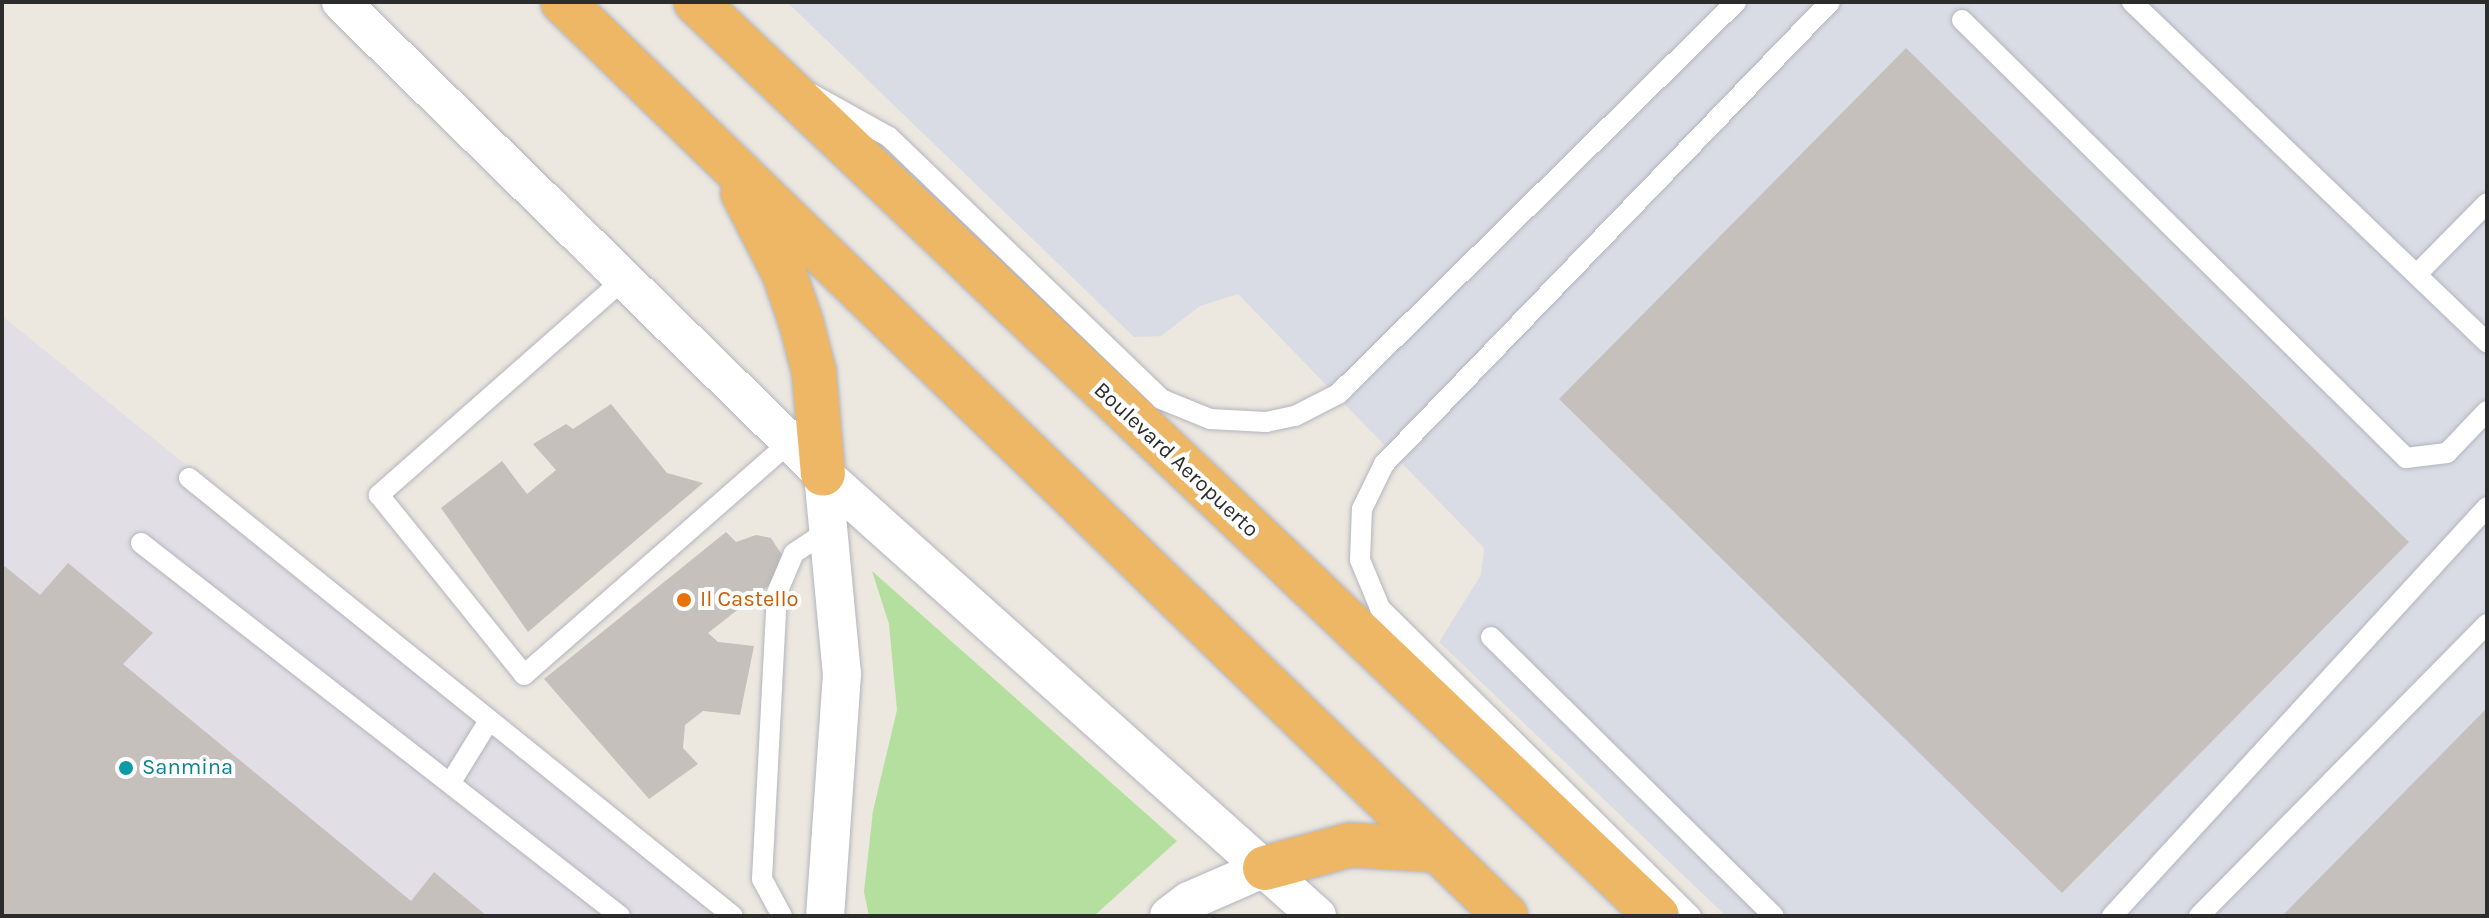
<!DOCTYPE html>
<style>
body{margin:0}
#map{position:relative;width:2489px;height:918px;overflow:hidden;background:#ece7df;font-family:Karla,sans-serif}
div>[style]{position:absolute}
.industrial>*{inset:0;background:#e1dfe5}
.airport>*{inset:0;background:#dadce5}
.green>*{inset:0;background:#b4df9f}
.building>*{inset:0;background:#c5c0bb}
.roads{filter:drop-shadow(0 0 2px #b2b5be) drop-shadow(0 0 2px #b2b5be)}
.service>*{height:20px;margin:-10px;padding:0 10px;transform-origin:10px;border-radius:10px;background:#fff}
.minor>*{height:38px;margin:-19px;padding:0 19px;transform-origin:19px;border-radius:19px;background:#fff}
.trunk>*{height:44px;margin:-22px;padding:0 22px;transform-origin:22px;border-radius:22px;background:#edb766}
.dots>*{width:22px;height:22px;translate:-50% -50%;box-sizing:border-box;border:4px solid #fff;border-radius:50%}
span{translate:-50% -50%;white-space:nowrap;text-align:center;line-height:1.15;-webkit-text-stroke:8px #fff;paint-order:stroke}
.street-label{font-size:22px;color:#2c2c2c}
.food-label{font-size:22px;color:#c56008}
.left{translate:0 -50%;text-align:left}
.culture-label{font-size:22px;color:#0d838f}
.frame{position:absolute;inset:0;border:4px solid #2c2c2c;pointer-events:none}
</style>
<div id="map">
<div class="industrial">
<div style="clip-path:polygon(2px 316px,744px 916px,2px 916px)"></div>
</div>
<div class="airport">
<div style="clip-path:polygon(787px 2px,2487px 2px,2487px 916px,1726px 916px,1439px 642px,1481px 575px,1484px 548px,1238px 294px,1200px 306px,1161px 336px,1134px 337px)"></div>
</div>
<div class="green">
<div style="clip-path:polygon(872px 571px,1177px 841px,1094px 916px,869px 916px,864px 892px,873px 811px,897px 710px,889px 624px)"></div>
</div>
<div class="building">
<div style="clip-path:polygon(1906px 48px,2409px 542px,2062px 893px,1559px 399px)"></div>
<div style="clip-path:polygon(611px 404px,667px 473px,703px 483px,528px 632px,441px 508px,502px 461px,527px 494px,556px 470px,533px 444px,566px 424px,573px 429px)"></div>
<div style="clip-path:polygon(726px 532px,736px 542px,756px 535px,771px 538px,784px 558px,781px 573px,769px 585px,708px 633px,718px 642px,754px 646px,740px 715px,703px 711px,685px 725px,683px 748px,698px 764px,649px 799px,544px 679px)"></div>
<div style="clip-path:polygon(68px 563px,153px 633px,123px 664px,411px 901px,434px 872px,487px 916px,2px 916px,2px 564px,40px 595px)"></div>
<div style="clip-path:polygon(2487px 708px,2487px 916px,2282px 916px)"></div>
</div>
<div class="roads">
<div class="service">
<div style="left:2132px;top:2px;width:492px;rotate:43.8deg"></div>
<div style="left:1962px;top:20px;width:624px;rotate:44.61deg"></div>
<div style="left:2406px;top:458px;width:41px;rotate:-7deg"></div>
<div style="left:2447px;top:453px;width:58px;rotate:-46.4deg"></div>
<div style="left:812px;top:94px;width:88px;rotate:29.2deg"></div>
<div style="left:889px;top:137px;width:378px;rotate:43.9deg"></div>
<div style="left:1161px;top:399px;width:53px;rotate:22.2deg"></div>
<div style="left:1210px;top:419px;width:56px;rotate:3.1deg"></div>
<div style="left:1266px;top:422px;width:30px;rotate:-12deg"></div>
<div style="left:1295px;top:416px;width:48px;rotate:-27.1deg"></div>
<div style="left:1338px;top:394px;width:559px;rotate:-44.56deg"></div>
<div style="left:2418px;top:273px;width:98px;rotate:-45.4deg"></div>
<div style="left:624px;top:279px;width:327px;rotate:138.6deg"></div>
<div style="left:379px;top:495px;width:231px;rotate:51.1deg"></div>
<div style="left:524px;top:675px;width:354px;rotate:-41.2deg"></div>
<div style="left:189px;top:478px;width:698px;rotate:38.84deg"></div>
<div style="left:141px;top:543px;width:607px;rotate:37.91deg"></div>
<div style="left:1491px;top:637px;width:397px;rotate:44.6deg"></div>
<div style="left:451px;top:782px;width:70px;rotate:-58.3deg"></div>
<div style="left:782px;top:916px;width:42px;rotate:-118.4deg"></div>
<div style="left:762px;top:879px;width:286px;rotate:-87deg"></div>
<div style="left:777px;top:593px;width:43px;rotate:-67deg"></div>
<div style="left:794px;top:553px;width:42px;rotate:-33.3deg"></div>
<div style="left:1691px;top:916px;width:438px;rotate:-135.3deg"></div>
<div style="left:1380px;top:608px;width:52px;rotate:-112.6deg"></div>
<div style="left:1360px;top:560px;width:51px;rotate:-87.8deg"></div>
<div style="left:1362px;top:509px;width:50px;rotate:-63.9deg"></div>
<div style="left:1384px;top:464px;width:642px;rotate:-46.01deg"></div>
<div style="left:2112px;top:916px;width:555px;rotate:-47.48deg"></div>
<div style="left:2199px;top:916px;width:410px;rotate:-45.4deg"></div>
</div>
<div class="minor">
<div style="left:341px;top:2px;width:675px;rotate:44.4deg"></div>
<div style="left:823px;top:474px;width:663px;rotate:41.82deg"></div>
<div style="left:823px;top:474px;width:201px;rotate:84.6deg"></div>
<div style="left:842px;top:674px;width:243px;rotate:94deg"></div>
<div style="left:1169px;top:916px;width:25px;rotate:-37deg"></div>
<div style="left:1189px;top:901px;width:83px;rotate:-23.5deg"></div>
</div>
<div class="trunk">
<div style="left:563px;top:2px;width:1313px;rotate:44.11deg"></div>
<div style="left:696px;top:2px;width:1326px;rotate:43.56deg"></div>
<div style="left:743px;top:193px;width:90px;rotate:62.9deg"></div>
<div style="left:784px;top:273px;width:52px;rotate:70.9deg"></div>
<div style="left:801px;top:322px;width:52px;rotate:75.4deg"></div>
<div style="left:814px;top:372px;width:102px;rotate:85deg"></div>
<div style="left:1265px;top:868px;width:88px;rotate:-15.1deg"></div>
<div style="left:1350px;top:845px;width:86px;rotate:3.3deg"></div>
</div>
</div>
<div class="dots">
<div style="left:684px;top:600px;background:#e8710a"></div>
<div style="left:126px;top:768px;background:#0f9aa8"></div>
</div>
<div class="street-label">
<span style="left:1176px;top:460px;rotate:43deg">Boulevard Aeropuerto</span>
</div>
<div class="food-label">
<span class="left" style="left:700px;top:600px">Il Castello</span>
</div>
<div class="culture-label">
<span class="left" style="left:142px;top:768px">Sanmina</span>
</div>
<div class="frame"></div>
</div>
